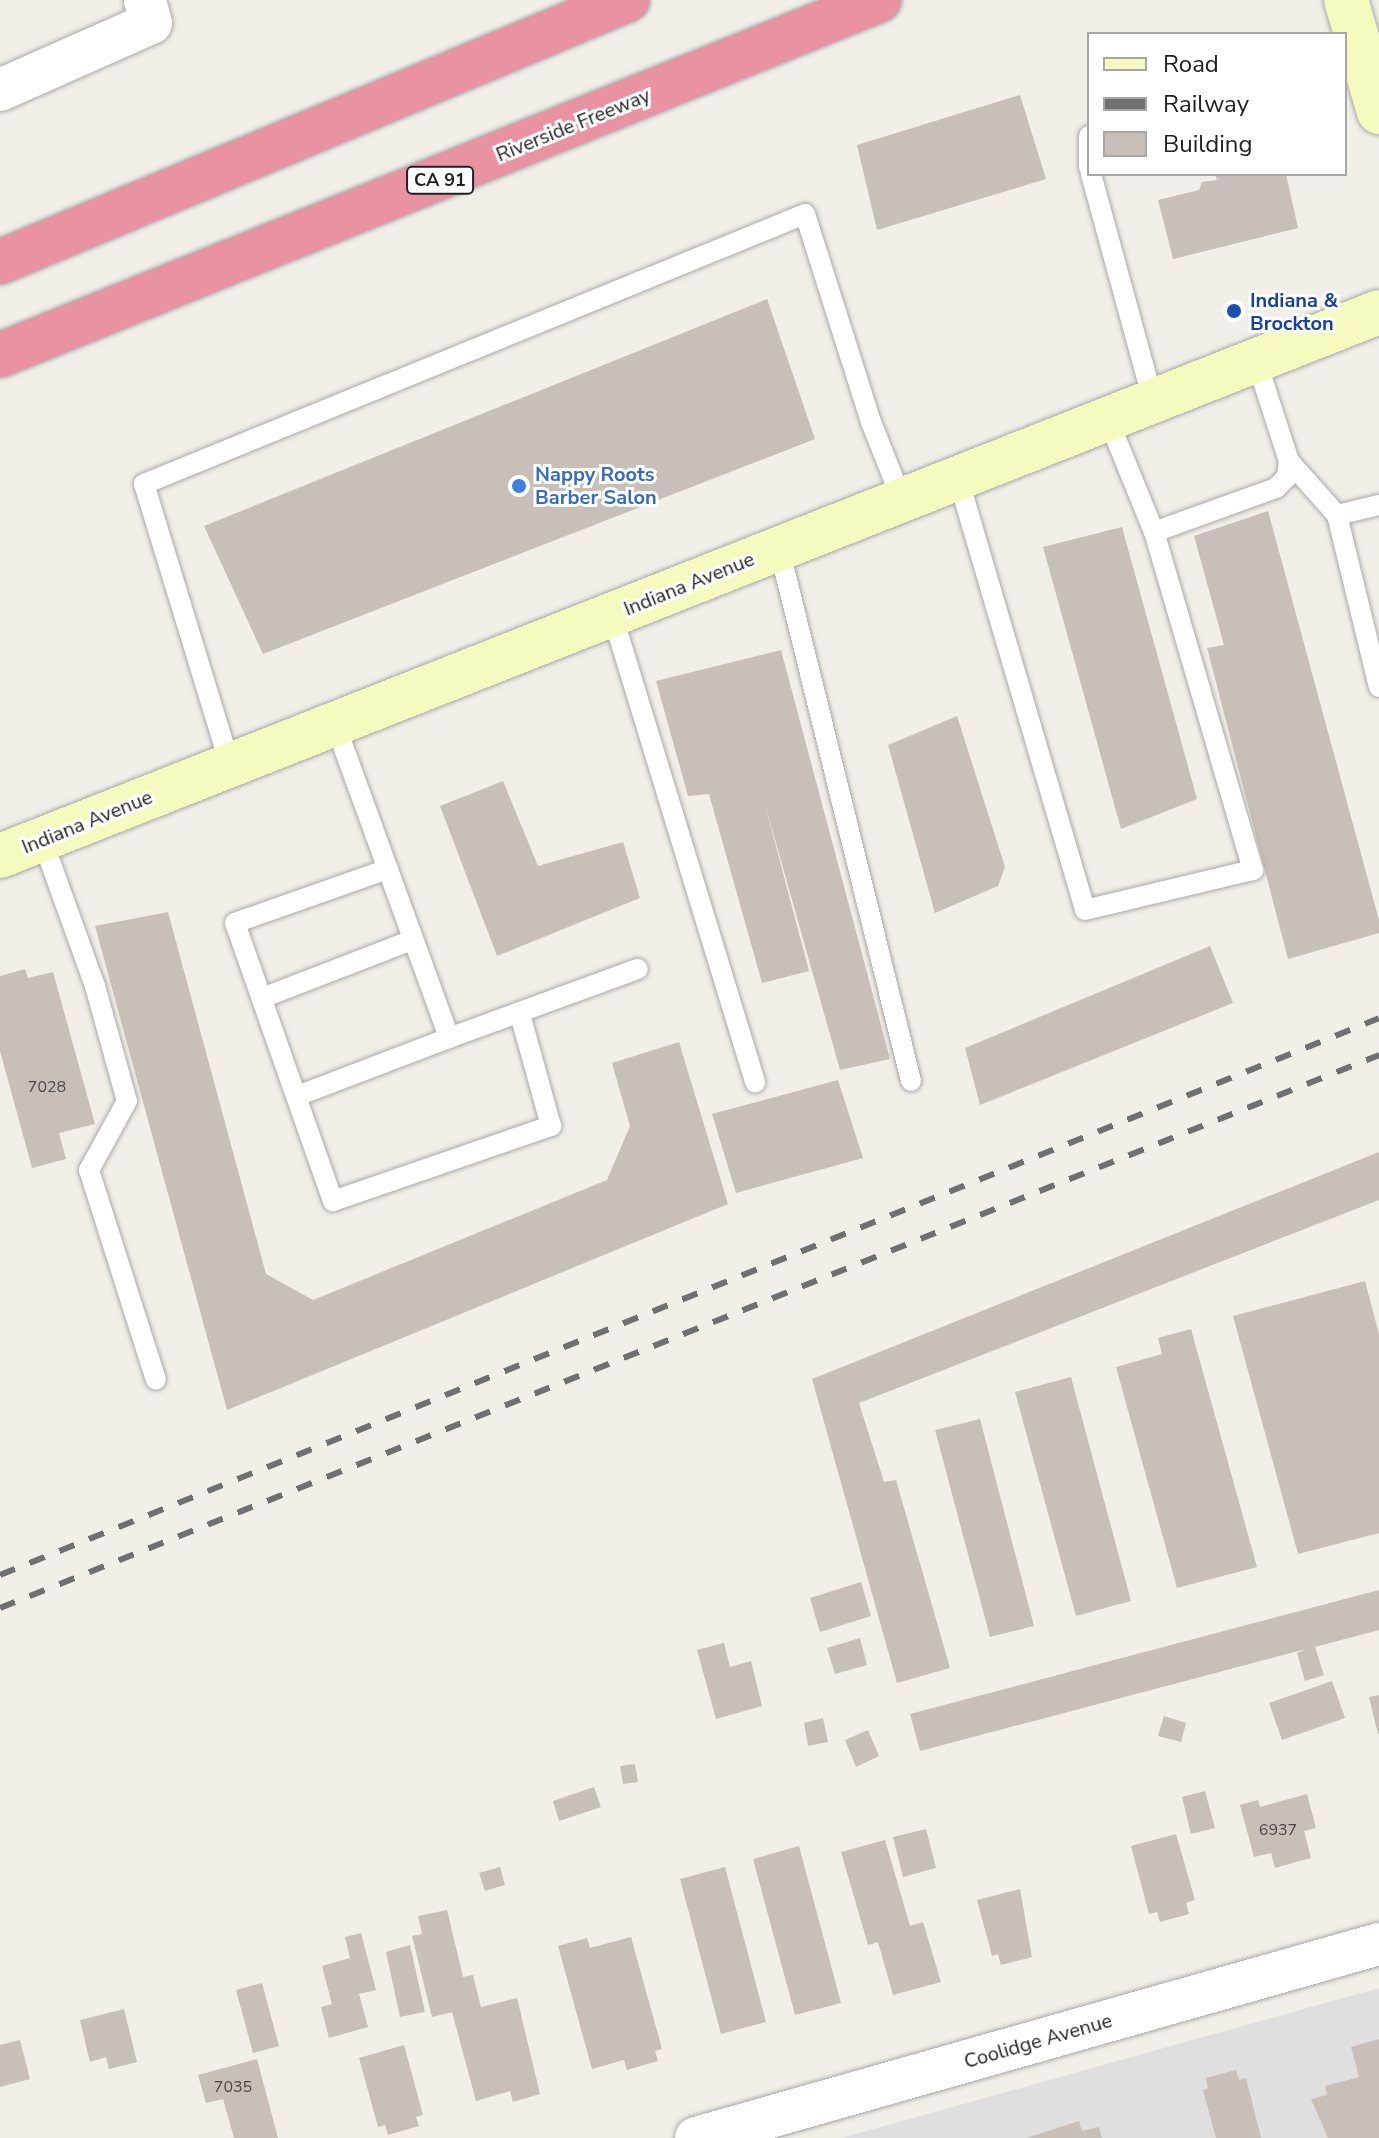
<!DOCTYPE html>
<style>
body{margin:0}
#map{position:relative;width:1379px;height:2138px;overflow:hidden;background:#f2efe9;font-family:"Nunito Sans",sans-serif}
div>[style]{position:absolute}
.residential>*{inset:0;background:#e0dfdf}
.building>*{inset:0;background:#c7bfb8}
.roads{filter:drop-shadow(0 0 2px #a9a9a9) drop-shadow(0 0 2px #a9a9a9)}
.lane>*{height:20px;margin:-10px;padding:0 10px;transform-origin:10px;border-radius:10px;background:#fff}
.street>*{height:42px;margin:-21px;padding:0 21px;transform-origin:21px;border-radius:21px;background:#fff}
.secondary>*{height:44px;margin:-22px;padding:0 22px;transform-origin:22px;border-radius:22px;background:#f7fabf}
.highway>*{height:44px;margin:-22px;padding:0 22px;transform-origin:22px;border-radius:22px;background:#e892a2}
.rail>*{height:6px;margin-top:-3px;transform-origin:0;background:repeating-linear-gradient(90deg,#707070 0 16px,transparent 0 32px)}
.dots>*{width:22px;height:22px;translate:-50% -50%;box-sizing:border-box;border:4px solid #fff;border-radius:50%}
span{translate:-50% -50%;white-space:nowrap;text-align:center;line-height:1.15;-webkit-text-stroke:6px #fff;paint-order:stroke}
.number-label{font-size:16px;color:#4b4948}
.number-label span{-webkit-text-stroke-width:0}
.shield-label span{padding:2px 6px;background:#fff;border:2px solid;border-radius:6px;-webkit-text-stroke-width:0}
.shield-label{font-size:18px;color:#222;font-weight:700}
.street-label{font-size:20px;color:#222}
.transit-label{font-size:20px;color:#164399;font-weight:700}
.left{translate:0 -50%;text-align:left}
.shop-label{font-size:20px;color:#366cbe;font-weight:700}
.legend{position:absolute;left:1087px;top:32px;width:260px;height:144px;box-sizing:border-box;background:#fff;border:2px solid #a7a7a7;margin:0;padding:10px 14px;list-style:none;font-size:24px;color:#222}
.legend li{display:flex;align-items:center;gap:16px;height:40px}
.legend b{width:40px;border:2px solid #a7a7a7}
</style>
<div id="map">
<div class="residential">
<div style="clip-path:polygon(1379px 1988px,1379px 2138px,841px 2138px)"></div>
</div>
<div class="building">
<div style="clip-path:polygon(1020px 95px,1046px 179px,877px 230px,857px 145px)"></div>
<div style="clip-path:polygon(1215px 174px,1286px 174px,1298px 228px,1173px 259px,1158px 200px,1199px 190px,1202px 182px,1217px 180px)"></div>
<div style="clip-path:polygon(767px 299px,815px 439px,263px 654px,204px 526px)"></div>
<div style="clip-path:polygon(1268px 511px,1379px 920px,1379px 933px,1288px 959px,1207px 648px,1224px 645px,1194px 536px)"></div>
<div style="clip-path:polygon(1122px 527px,1197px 799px,1121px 829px,1043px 547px)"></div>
<div style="clip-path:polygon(781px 650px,890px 1059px,840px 1070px,763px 797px,809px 971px,762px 983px,709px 794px,688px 796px,656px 681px)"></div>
<div style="clip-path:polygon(957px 716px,1005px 867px,998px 886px,935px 913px,888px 745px)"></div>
<div style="clip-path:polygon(503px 781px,538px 866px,623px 842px,640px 898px,497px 956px,440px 806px)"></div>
<div style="clip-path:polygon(168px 912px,266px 1274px,313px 1300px,607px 1180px,630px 1126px,612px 1063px,679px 1042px,728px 1204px,227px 1410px,95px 926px)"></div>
<div style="clip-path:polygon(1210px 946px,1233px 1003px,980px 1105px,965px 1048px)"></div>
<div style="clip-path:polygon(25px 969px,28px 978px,53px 972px,95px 1124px,59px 1133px,66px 1159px,32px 1168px,0 1051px,0 976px)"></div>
<div style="clip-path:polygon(838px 1080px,863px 1158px,736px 1193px,712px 1114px)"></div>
<div style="clip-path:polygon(1379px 1152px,1379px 1200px,859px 1403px,884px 1482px,896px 1480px,950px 1668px,897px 1683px,812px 1379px)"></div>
<div style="clip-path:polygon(1365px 1281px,1379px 1334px,1379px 1533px,1298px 1554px,1233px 1316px)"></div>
<div style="clip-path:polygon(1191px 1329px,1257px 1567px,1177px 1588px,1116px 1367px,1162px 1354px,1158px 1338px)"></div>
<div style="clip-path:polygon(1071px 1377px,1131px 1601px,1076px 1616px,1015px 1392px)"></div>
<div style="clip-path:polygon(980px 1419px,1034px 1626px,990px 1637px,935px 1430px)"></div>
<div style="clip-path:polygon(861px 1582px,871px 1616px,820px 1632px,810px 1598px)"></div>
<div style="clip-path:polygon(1379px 1590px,1379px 1630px,1315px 1647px,1324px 1675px,1305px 1681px,1297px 1653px,1306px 1649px,920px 1751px,910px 1714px)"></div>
<div style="clip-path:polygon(860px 1638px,867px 1665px,835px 1674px,827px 1648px)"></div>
<div style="clip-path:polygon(724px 1643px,730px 1667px,751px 1661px,762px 1706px,716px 1719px,697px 1650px)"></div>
<div style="clip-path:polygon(1332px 1681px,1345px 1718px,1282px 1740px,1269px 1703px)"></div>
<div style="clip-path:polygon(1379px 1695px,1379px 1734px,1378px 1734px,1369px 1697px)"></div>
<div style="clip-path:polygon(1164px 1716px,1186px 1723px,1181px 1742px,1158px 1736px)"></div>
<div style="clip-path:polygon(823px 1718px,828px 1742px,808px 1746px,804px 1723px)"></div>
<div style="clip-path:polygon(868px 1730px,879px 1756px,856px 1767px,845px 1740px)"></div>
<div style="clip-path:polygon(635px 1764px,638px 1782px,623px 1784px,620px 1766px)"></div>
<div style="clip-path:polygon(594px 1787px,601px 1807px,559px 1821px,553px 1801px)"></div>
<div style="clip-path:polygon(1205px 1791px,1215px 1828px,1191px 1834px,1182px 1797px)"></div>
<div style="clip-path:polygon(1307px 1794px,1316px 1828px,1304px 1831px,1311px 1858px,1275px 1868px,1271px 1853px,1254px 1857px,1240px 1805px,1258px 1800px,1260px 1807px)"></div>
<div style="clip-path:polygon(926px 1829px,936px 1868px,903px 1877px,893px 1837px)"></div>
<div style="clip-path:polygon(1176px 1834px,1195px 1900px,1186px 1903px,1189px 1914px,1160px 1922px,1157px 1912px,1149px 1914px,1131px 1846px)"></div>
<div style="clip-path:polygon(885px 1840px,910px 1926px,923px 1922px,941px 1982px,893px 1995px,878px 1942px,868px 1945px,841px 1852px)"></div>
<div style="clip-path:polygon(799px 1846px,841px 2003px,795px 2015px,753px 1859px)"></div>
<div style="clip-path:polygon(500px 1867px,505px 1885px,485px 1891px,479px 1873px)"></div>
<div style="clip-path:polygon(725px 1867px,766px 2022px,721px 2034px,680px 1879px)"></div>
<div style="clip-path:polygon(1020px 1889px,1032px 1957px,1001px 1965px,998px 1954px,992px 1956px,977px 1900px)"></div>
<div style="clip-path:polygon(447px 1910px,463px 1977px,473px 1975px,481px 2007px,517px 1998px,540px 2094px,513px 2102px,510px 2091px,476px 2101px,452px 2012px,432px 2017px,412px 1936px,422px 1934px,418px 1916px)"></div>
<div style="clip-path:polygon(361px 1933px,376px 1990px,359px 1994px,368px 2027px,329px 2038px,321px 2007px,332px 2004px,322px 1966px,350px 1958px,345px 1937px)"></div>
<div style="clip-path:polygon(631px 1937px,662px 2049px,655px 2051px,658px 2061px,627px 2070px,624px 2060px,592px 2069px,558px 1946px,587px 1938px,590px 1948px)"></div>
<div style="clip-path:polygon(410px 1945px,425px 2012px,400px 2017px,386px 1952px)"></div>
<div style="clip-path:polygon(262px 1983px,279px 2046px,253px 2053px,236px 1990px)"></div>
<div style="clip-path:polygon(124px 2009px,137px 2062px,109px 2069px,106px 2057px,90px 2062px,80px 2020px)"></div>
<div style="clip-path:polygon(1379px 2039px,1379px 2138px,1328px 2138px,1311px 2099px,1327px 2095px,1325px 2086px,1359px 2077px,1351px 2047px)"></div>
<div style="clip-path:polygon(20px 2040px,30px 2079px,0 2087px,0 2045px)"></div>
<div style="clip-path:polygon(404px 2045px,423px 2115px,416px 2117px,419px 2126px,388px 2135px,385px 2125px,378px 2127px,359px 2058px)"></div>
<div style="clip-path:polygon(257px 2059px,278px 2138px,234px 2138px,223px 2099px,206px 2103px,198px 2075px)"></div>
<div style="clip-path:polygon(1236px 2070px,1239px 2080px,1246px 2078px,1261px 2138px,1216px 2138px,1203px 2090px,1208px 2088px,1206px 2078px)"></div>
<div style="clip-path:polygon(1079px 2121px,1082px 2131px,1099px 2127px,1102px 2138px,1026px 2138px)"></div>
</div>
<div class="roads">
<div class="lane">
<div style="left:1089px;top:136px;width:31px;rotate:90deg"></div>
<div style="left:1091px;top:174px;width:235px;rotate:74.7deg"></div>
<div style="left:1289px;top:461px;width:72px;rotate:48.4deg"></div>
<div style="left:1337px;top:515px;width:177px;rotate:76.3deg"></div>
<div style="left:958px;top:478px;width:450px;rotate:73.6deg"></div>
<div style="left:1085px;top:910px;width:173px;rotate:-13.4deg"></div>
<div style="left:1253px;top:870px;width:352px;rotate:-106.3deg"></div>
<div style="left:1154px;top:532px;width:122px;rotate:-112.2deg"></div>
<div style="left:1337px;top:515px;width:43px;rotate:-13.4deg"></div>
<div style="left:1154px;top:532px;width:130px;rotate:-19.8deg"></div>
<div style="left:1276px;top:488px;width:16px;rotate:-45deg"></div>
<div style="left:1287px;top:477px;width:16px;rotate:-83deg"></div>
<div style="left:1289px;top:461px;width:106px;rotate:-108.1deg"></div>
<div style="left:779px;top:548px;width:549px;rotate:76.09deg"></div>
<div style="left:612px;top:614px;width:490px;rotate:73deg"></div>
<div style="left:335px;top:724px;width:334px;rotate:70deg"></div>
<div style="left:449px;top:1038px;width:201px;rotate:-20.1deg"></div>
<div style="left:230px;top:765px;width:294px;rotate:-107deg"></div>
<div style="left:144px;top:484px;width:714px;rotate:-22.22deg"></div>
<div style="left:805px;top:214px;width:218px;rotate:72.4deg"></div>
<div style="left:871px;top:422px;width:84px;rotate:68.3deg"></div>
<div style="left:42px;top:839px;width:156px;rotate:70.2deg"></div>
<div style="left:95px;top:986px;width:119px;rotate:74.5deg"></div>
<div style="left:127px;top:1101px;width:79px;rotate:118.8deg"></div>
<div style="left:89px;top:1170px;width:220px;rotate:72.3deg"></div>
<div style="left:388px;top:869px;width:162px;rotate:160.6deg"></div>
<div style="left:235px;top:923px;width:295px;rotate:70.6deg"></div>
<div style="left:333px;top:1201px;width:231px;rotate:-19deg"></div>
<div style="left:551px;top:1126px;width:116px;rotate:-105.5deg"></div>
<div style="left:262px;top:998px;width:161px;rotate:-21.1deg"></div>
<div style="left:297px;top:1096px;width:163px;rotate:-20.9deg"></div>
</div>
<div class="street">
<div style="left:0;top:90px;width:165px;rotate:-23.9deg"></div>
<div style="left:151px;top:23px;width:24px;rotate:-105deg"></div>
<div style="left:696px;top:2138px;width:710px;rotate:-15.86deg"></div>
</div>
<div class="secondary">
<div style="left:1346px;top:0;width:117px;rotate:73.6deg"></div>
<div style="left:0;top:856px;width:1482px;rotate:-21.53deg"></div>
</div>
<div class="highway">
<div style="left:0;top:262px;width:680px;rotate:-22.68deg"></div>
<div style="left:0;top:355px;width:948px;rotate:-21.99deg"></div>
</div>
</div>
<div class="rail">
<div style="left:0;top:1575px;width:1487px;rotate:-21.99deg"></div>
<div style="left:0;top:1608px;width:1486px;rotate:-21.85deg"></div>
</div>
<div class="dots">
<div style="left:1234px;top:311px;background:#1a4fb4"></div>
<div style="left:519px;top:486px;background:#3f7fe0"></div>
</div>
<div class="number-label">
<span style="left:47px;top:1087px">7028</span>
<span style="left:1278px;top:1830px">6937</span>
<span style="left:233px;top:2087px">7035</span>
</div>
<div class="shield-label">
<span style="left:440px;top:180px">CA 91</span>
</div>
<div class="street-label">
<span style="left:573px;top:125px;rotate:-22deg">Riverside Freeway</span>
<span style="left:689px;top:584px;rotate:-22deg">Indiana Avenue</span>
<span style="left:87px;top:822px;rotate:-22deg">Indiana Avenue</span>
<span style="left:1038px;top:2041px;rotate:-16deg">Coolidge Avenue</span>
</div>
<div class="transit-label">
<span class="left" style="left:1250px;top:312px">Indiana &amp;<br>Brockton</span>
</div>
<div class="shop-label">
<span class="left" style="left:535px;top:486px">Nappy Roots<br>Barber Salon</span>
</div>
<ul class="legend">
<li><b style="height:10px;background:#f7fabf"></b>Road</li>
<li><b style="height:10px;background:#707070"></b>Railway</li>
<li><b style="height:22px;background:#c7bfb8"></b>Building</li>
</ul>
</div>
